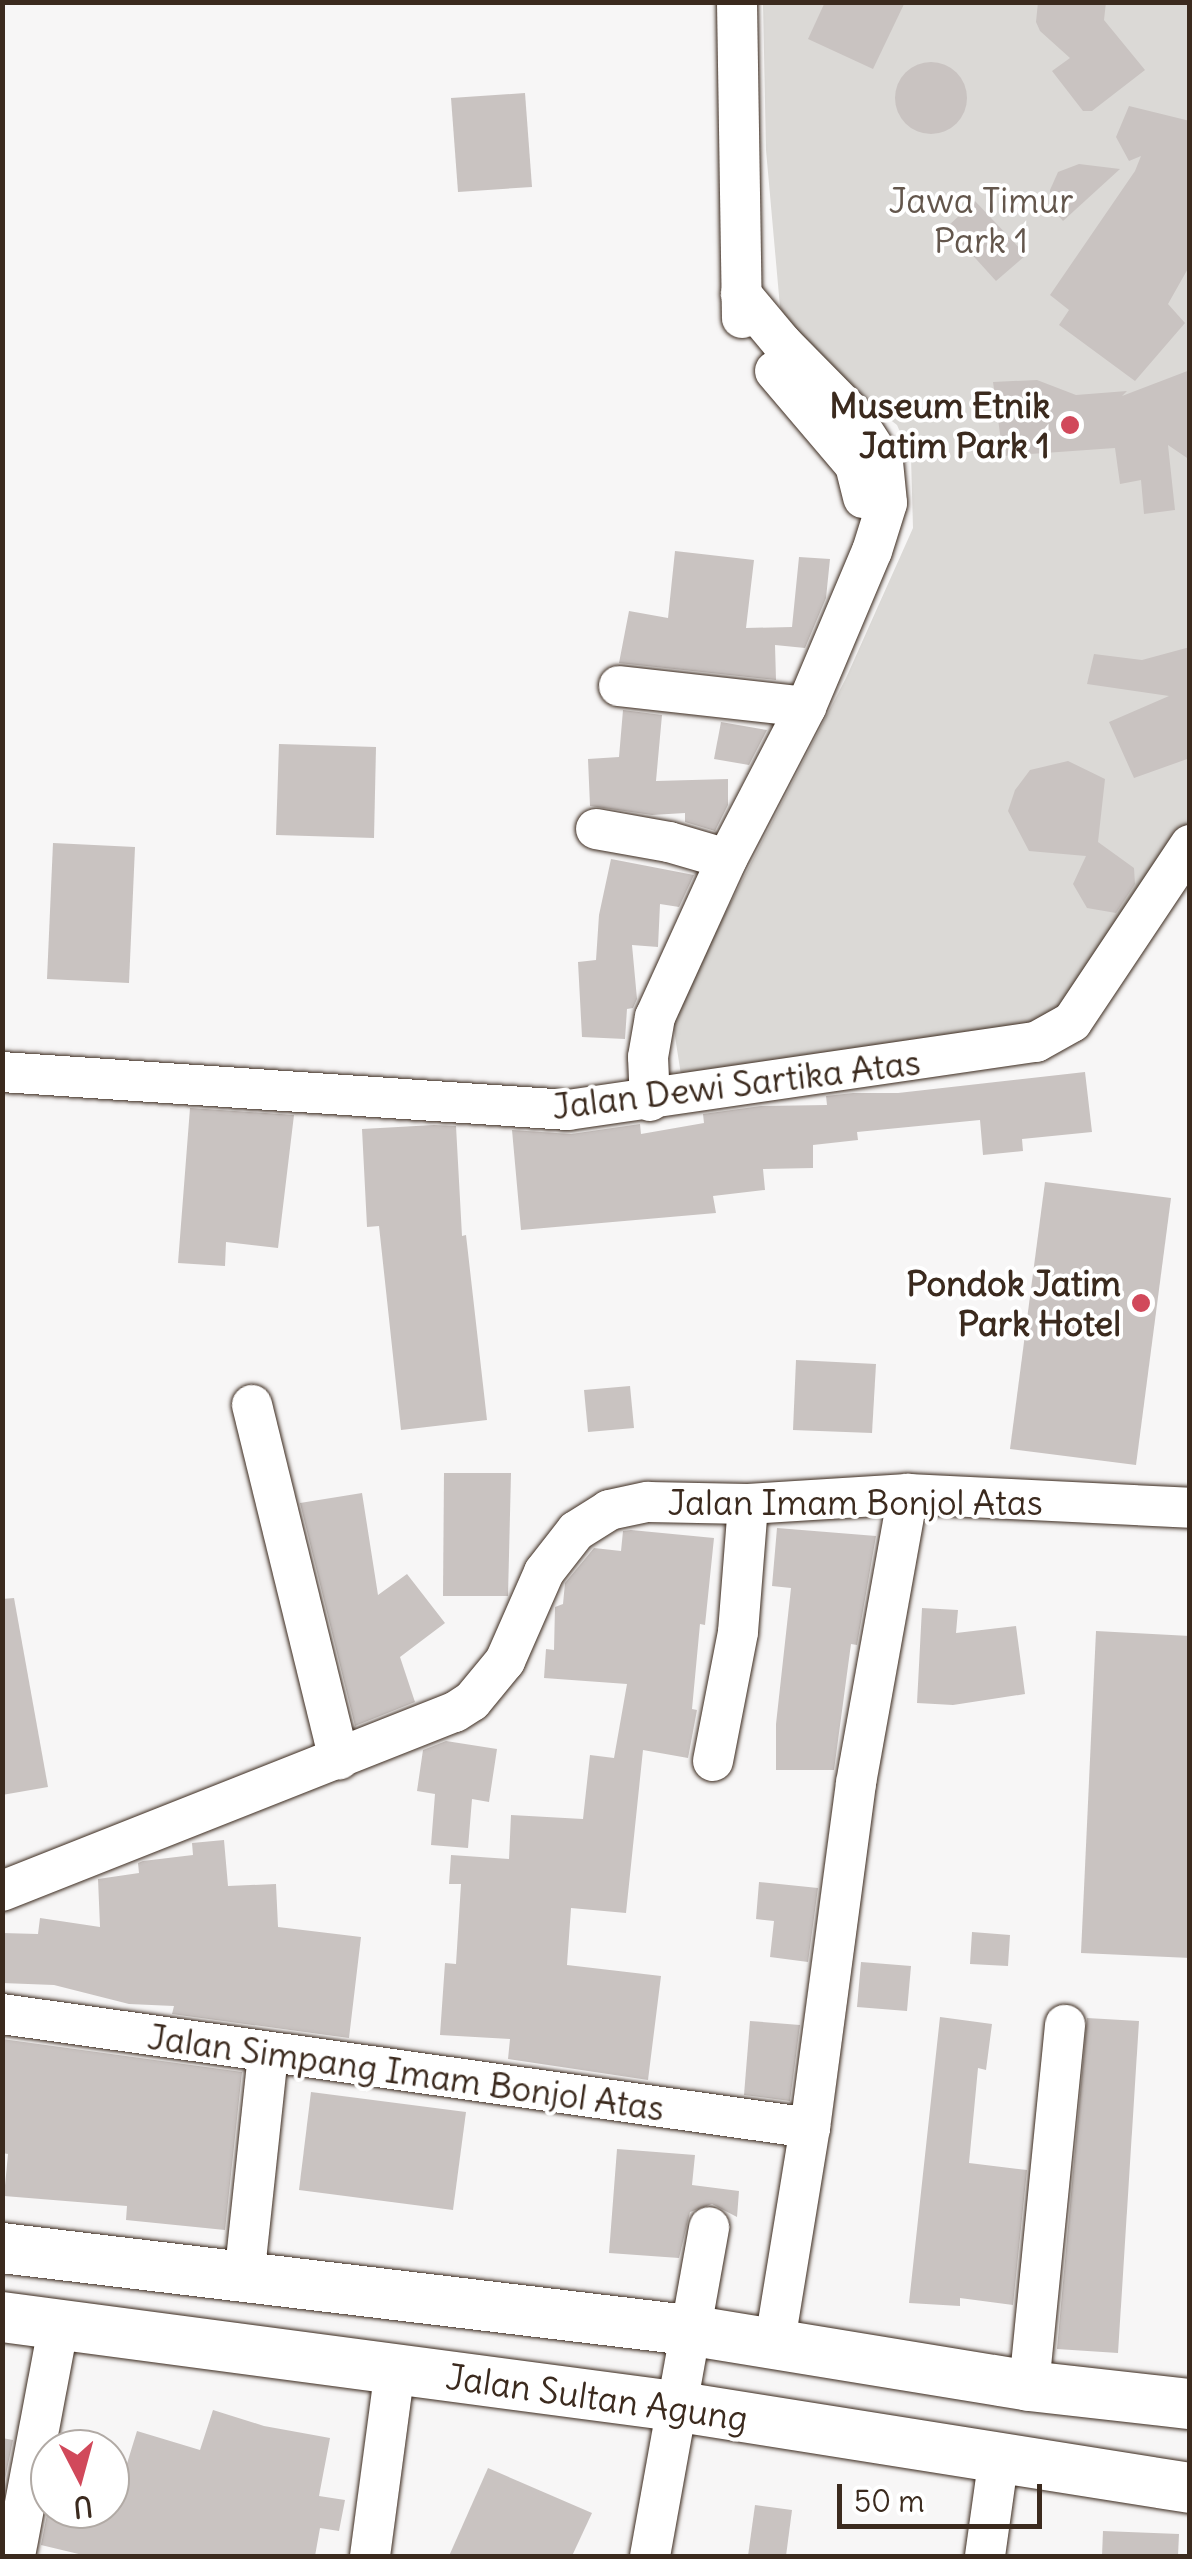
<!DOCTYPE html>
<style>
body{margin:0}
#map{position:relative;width:1192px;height:2559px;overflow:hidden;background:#f7f6f6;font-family:Delius,sans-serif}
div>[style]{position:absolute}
.green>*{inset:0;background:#dbd9d6}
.building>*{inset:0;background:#c9c3c1}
.round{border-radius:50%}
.roads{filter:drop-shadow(0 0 2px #3b2a1e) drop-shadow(0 0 2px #3b2a1e)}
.minor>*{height:40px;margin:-20px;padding:0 20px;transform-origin:20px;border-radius:20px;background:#fff}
.major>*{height:50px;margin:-25px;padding:0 25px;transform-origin:25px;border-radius:25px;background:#fff}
.dots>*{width:28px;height:28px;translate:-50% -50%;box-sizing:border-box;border:5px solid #fff;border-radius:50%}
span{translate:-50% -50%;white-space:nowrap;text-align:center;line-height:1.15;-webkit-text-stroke:8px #fff;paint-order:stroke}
.park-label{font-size:35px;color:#63564c}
.poi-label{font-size:35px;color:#3b2a1e;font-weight:700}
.right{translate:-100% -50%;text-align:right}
.street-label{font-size:35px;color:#3b2a1e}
.frame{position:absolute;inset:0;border:5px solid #3b2a1e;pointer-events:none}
.north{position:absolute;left:30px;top:2429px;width:100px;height:100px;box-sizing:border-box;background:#fff;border:2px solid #b1aaa5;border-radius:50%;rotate:174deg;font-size:28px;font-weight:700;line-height:40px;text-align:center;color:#3b2a1e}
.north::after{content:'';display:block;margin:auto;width:35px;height:45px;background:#d1495b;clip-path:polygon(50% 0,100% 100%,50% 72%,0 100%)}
.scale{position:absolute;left:837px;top:2484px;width:205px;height:45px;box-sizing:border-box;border:5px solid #3b2a1e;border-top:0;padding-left:12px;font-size:30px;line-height:35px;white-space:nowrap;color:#3b2a1e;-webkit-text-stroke:8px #fff;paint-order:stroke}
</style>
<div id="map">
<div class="green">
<div style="clip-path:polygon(763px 3px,1189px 3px,1189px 823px,1162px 858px,1085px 995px,1040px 1029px,681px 1075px,672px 1017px,846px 678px,913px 528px,911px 457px,897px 425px,824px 369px,803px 347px,780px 307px,766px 150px)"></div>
</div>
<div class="building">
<div style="clip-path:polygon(825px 2px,905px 2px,873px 69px,808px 39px)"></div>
<div style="clip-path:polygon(1038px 2px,1106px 2px,1104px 20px,1145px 70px,1092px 111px,1083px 111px,1052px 71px,1070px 58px,1040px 31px,1036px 22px)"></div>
<div class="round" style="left:895px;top:62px;width:72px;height:72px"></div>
<div style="clip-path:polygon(525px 93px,532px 187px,458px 192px,451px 98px)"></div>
<div style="clip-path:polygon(1129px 106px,1190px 121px,1190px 265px,1168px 304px,1185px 323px,1135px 381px,1059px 325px,1069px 310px,1050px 295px,1135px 171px,1141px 156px,1129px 161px,1116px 137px)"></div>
<div style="clip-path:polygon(1079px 164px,1120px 169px,1063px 221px,1051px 207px,1050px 190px,1058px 172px)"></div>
<div style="clip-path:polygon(975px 201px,1026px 255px,996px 281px,947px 227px)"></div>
<div style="clip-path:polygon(1190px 370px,1190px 460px,1168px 445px,1175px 510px,1144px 514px,1141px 480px,1120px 484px,1115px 448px,1003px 456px,993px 382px,1037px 380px,1076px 395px,1127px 391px,1122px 396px)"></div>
<div style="clip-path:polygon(675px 551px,754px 560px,746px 628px,792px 627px,799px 557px,830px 559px,826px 598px,805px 648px,775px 645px,776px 680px,619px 663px,629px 611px,668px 618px)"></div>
<div style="clip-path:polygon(1190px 647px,1190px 758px,1134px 778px,1109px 722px,1169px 696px,1087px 684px,1094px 654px,1142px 660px)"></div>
<div style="clip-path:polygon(623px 710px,662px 715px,656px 781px,728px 779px,728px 805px,715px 831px,685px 822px,685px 813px,652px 815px,590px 806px,588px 759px,619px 757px)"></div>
<div style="clip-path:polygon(721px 722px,767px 730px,749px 765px,714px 759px)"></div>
<div style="clip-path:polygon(279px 744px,376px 747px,374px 838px,276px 835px)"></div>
<div style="clip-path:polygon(1068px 761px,1105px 779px,1098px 842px,1134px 868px,1135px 884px,1116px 913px,1087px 908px,1073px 884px,1086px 856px,1029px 851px,1008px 811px,1015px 790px,1030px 770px)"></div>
<div style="clip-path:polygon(53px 843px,135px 847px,129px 983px,47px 979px)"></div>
<div style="clip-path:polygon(611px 859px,694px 875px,679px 907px,660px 904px,658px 947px,632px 945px,637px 999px,633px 1008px,627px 1009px,625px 1039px,582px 1037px,578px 962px,596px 960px,599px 915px)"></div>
<div style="clip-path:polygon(1085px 1072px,1092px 1132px,1022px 1139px,1023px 1151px,983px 1155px,980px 1120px,857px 1132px,858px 1140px,813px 1145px,813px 1168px,763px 1169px,765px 1190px,713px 1196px,716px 1213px,521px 1230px,512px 1130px,571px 1134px,640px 1124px,641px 1134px,704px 1123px,703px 1114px,761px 1106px,827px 1105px,826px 1096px,853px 1093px,898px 1093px)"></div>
<div style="clip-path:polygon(190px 1108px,294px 1115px,278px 1248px,226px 1242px,225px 1266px,178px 1263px)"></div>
<div style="clip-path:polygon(434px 1125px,456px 1126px,462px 1236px,466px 1235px,487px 1420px,401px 1430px,379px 1226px,367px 1227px,362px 1129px)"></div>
<div style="clip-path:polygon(1045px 1182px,1171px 1198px,1136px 1465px,1010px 1449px)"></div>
<div style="clip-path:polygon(796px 1360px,876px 1364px,872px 1433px,793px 1430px)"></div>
<div style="clip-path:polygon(630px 1386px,634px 1428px,588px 1432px,584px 1390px)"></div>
<div style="clip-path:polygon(444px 1473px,511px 1473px,508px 1596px,443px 1596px)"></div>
<div style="clip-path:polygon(362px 1493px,378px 1595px,407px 1574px,445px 1623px,400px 1657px,415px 1702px,355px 1726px,300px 1503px)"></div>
<div style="clip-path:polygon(777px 1528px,876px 1536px,857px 1645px,851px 1644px,834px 1770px,776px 1770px,776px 1724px,791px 1588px,772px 1586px)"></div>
<div style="clip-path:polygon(631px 1530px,714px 1538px,705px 1625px,700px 1624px,692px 1709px,697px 1710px,688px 1758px,643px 1750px,626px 1913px,571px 1908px,567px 1965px,661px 1976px,648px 2080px,508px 2059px,510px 2039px,440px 2035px,445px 1963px,456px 1964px,461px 1884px,449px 1884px,451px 1855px,509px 1859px,511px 1815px,583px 1819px,590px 1755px,614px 1758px,627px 1684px,544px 1678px,546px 1649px,554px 1650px,555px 1607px,563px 1604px,565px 1583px,594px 1548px,621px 1551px,623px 1531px)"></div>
<div style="clip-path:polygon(14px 1598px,48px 1787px,2px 1795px,2px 1599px)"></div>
<div style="clip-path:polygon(922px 1608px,958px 1610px,956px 1633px,1016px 1626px,1025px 1694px,953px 1705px,917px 1703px)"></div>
<div style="clip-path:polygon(1096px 1631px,1190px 1636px,1190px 1958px,1081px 1953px)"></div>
<div style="clip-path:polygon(446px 1741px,497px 1749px,489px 1802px,472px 1799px,468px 1848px,431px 1845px,435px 1794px,417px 1791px,423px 1750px)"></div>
<div style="clip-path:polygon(224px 1840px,228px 1886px,276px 1884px,278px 1927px,361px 1937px,349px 2038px,172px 2014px,174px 2006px,129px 2004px,54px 1985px,2px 1983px,2px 1933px,38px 1934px,40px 1918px,100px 1927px,98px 1879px,139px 1873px,138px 1863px,143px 1861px,193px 1855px,192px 1843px)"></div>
<div style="clip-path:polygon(759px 1882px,818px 1888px,808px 1962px,770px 1957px,774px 1921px,756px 1919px)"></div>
<div style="clip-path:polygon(972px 1932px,1010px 1935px,1008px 1966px,970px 1964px)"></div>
<div style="clip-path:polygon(861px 1962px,911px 1966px,907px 2011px,857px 2007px)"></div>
<div style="clip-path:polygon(940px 2017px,992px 2024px,986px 2070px,978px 2068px,969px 2163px,1027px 2170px,1013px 2305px,960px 2298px,960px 2306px,909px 2303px)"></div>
<div style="clip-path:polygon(1087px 2018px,1139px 2021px,1118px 2353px,1057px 2349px)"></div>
<div style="clip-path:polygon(750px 2021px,800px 2025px,790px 2101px,744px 2095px)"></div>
<div style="clip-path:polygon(2px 2039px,242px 2072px,225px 2230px,126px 2220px,127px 2206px,4px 2196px,8px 2154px,2px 2153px)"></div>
<div style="clip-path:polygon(311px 2092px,466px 2112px,453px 2210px,299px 2190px)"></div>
<div style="clip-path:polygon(617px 2149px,695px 2155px,692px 2185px,739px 2191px,737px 2217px,712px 2204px,690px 2212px,679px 2258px,609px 2253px)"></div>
<div style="clip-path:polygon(213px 2410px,264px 2426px,330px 2438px,319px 2496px,345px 2500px,339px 2531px,320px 2528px,315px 2556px,87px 2556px,41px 2545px,50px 2499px,50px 2509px,113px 2509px,137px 2431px,200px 2450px)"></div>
<div style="clip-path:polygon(2px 2438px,13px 2440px,2px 2494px)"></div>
<div style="clip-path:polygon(488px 2468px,592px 2513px,572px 2556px,449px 2556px)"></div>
<div style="clip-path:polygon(755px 2505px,792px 2510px,786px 2556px,748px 2556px)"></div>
<div style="clip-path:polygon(1103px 2531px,1179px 2534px,1178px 2556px,1102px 2556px)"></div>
</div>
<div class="roads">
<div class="minor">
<div style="left:737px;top:2px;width:316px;rotate:89.1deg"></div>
<div style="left:775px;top:371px;width:123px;rotate:49.6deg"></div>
<div style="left:855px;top:465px;width:34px;rotate:76deg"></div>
<div style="left:619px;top:686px;width:188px;rotate:6.4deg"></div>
<div style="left:596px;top:829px;width:74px;rotate:10.1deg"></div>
<div style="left:669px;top:842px;width:60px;rotate:16.3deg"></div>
<div style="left:2px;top:1072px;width:567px;rotate:3.84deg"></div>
<div style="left:568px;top:1110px;width:473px;rotate:-8.3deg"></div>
<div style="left:1036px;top:1042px;width:41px;rotate:-29.1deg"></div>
<div style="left:1072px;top:1022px;width:213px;rotate:-56.3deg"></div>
<div style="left:650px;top:1101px;width:44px;rotate:-92.6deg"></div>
<div style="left:648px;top:1057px;width:41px;rotate:-80.1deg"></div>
<div style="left:655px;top:1017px;width:174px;rotate:-65.5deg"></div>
<div style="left:727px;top:859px;width:171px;rotate:-62.5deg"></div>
<div style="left:806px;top:707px;width:169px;rotate:-67.1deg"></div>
<div style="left:872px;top:551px;width:50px;rotate:-72.6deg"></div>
<div style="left:887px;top:503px;width:41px;rotate:-95.6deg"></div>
<div style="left:883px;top:462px;width:57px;rotate:-122.9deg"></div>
<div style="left:852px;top:414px;width:100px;rotate:-134.6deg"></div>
<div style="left:782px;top:343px;width:64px;rotate:-129.9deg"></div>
<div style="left:252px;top:1405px;width:365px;rotate:76.2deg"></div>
<div style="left:713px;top:1761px;width:131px;rotate:-79deg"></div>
<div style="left:738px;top:1632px;width:128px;rotate:-85.5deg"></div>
<div style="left:2px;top:1891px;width:487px;rotate:-21.6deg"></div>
<div style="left:455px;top:1712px;width:20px;rotate:-33deg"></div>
<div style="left:472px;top:1701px;width:52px;rotate:-50.5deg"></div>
<div style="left:505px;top:1661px;width:97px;rotate:-66.3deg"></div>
<div style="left:544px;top:1572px;width:52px;rotate:-52deg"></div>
<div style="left:576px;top:1531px;width:39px;rotate:-32deg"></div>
<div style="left:609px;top:1510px;width:40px;rotate:-12deg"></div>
<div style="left:648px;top:1502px;width:100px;rotate:1.1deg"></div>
<div style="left:748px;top:1504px;width:160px;rotate:-3.6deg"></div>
<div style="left:908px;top:1494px;width:282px;rotate:2.8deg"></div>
<div style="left:2px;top:2014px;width:816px;rotate:8.03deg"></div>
<div style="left:244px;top:2279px;width:226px;rotate:-83.9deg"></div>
<div style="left:775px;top:2341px;width:216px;rotate:-80.7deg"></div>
<div style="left:810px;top:2128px;width:348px;rotate:-82.4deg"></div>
<div style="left:856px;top:1783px;width:294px;rotate:-79.8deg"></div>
<div style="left:1029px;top:2386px;width:363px;rotate:-84.3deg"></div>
<div style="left:15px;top:2556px;width:236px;rotate:-79.3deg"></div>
<div style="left:370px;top:2556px;width:189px;rotate:-82.4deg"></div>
<div style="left:650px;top:2556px;width:334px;rotate:-79.8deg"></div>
<div style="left:985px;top:2556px;width:100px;rotate:-82deg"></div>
</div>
<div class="major">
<div style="left:2px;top:2248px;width:691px;rotate:6.82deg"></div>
<div style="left:688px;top:2330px;width:346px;rotate:9.3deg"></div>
<div style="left:1029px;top:2386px;width:162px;rotate:6.4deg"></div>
<div style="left:2px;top:2317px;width:678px;rotate:7.54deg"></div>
<div style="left:674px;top:2406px;width:522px;rotate:9.03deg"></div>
</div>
</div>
<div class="dots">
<div style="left:1070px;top:425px;background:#d1495b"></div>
<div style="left:1141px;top:1303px;background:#d1495b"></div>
</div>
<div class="park-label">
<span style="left:981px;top:220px">Jawa Timur<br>Park 1</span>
</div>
<div class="poi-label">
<span class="right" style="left:1050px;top:425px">Museum Etnik<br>Jatim Park 1</span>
<span class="right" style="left:1121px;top:1303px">Pondok Jatim<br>Park Hotel</span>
</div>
<div class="street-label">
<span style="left:736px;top:1084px;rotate:-7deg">Jalan Dewi Sartika Atas</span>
<span style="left:855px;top:1502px">Jalan Imam Bonjol Atas</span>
<span style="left:406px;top:2072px;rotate:8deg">Jalan Simpang Imam Bonjol Atas</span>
<span style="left:597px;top:2397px;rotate:8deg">Jalan Sultan Agung</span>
</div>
<div class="frame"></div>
<div class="north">U</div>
<div class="scale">50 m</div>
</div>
